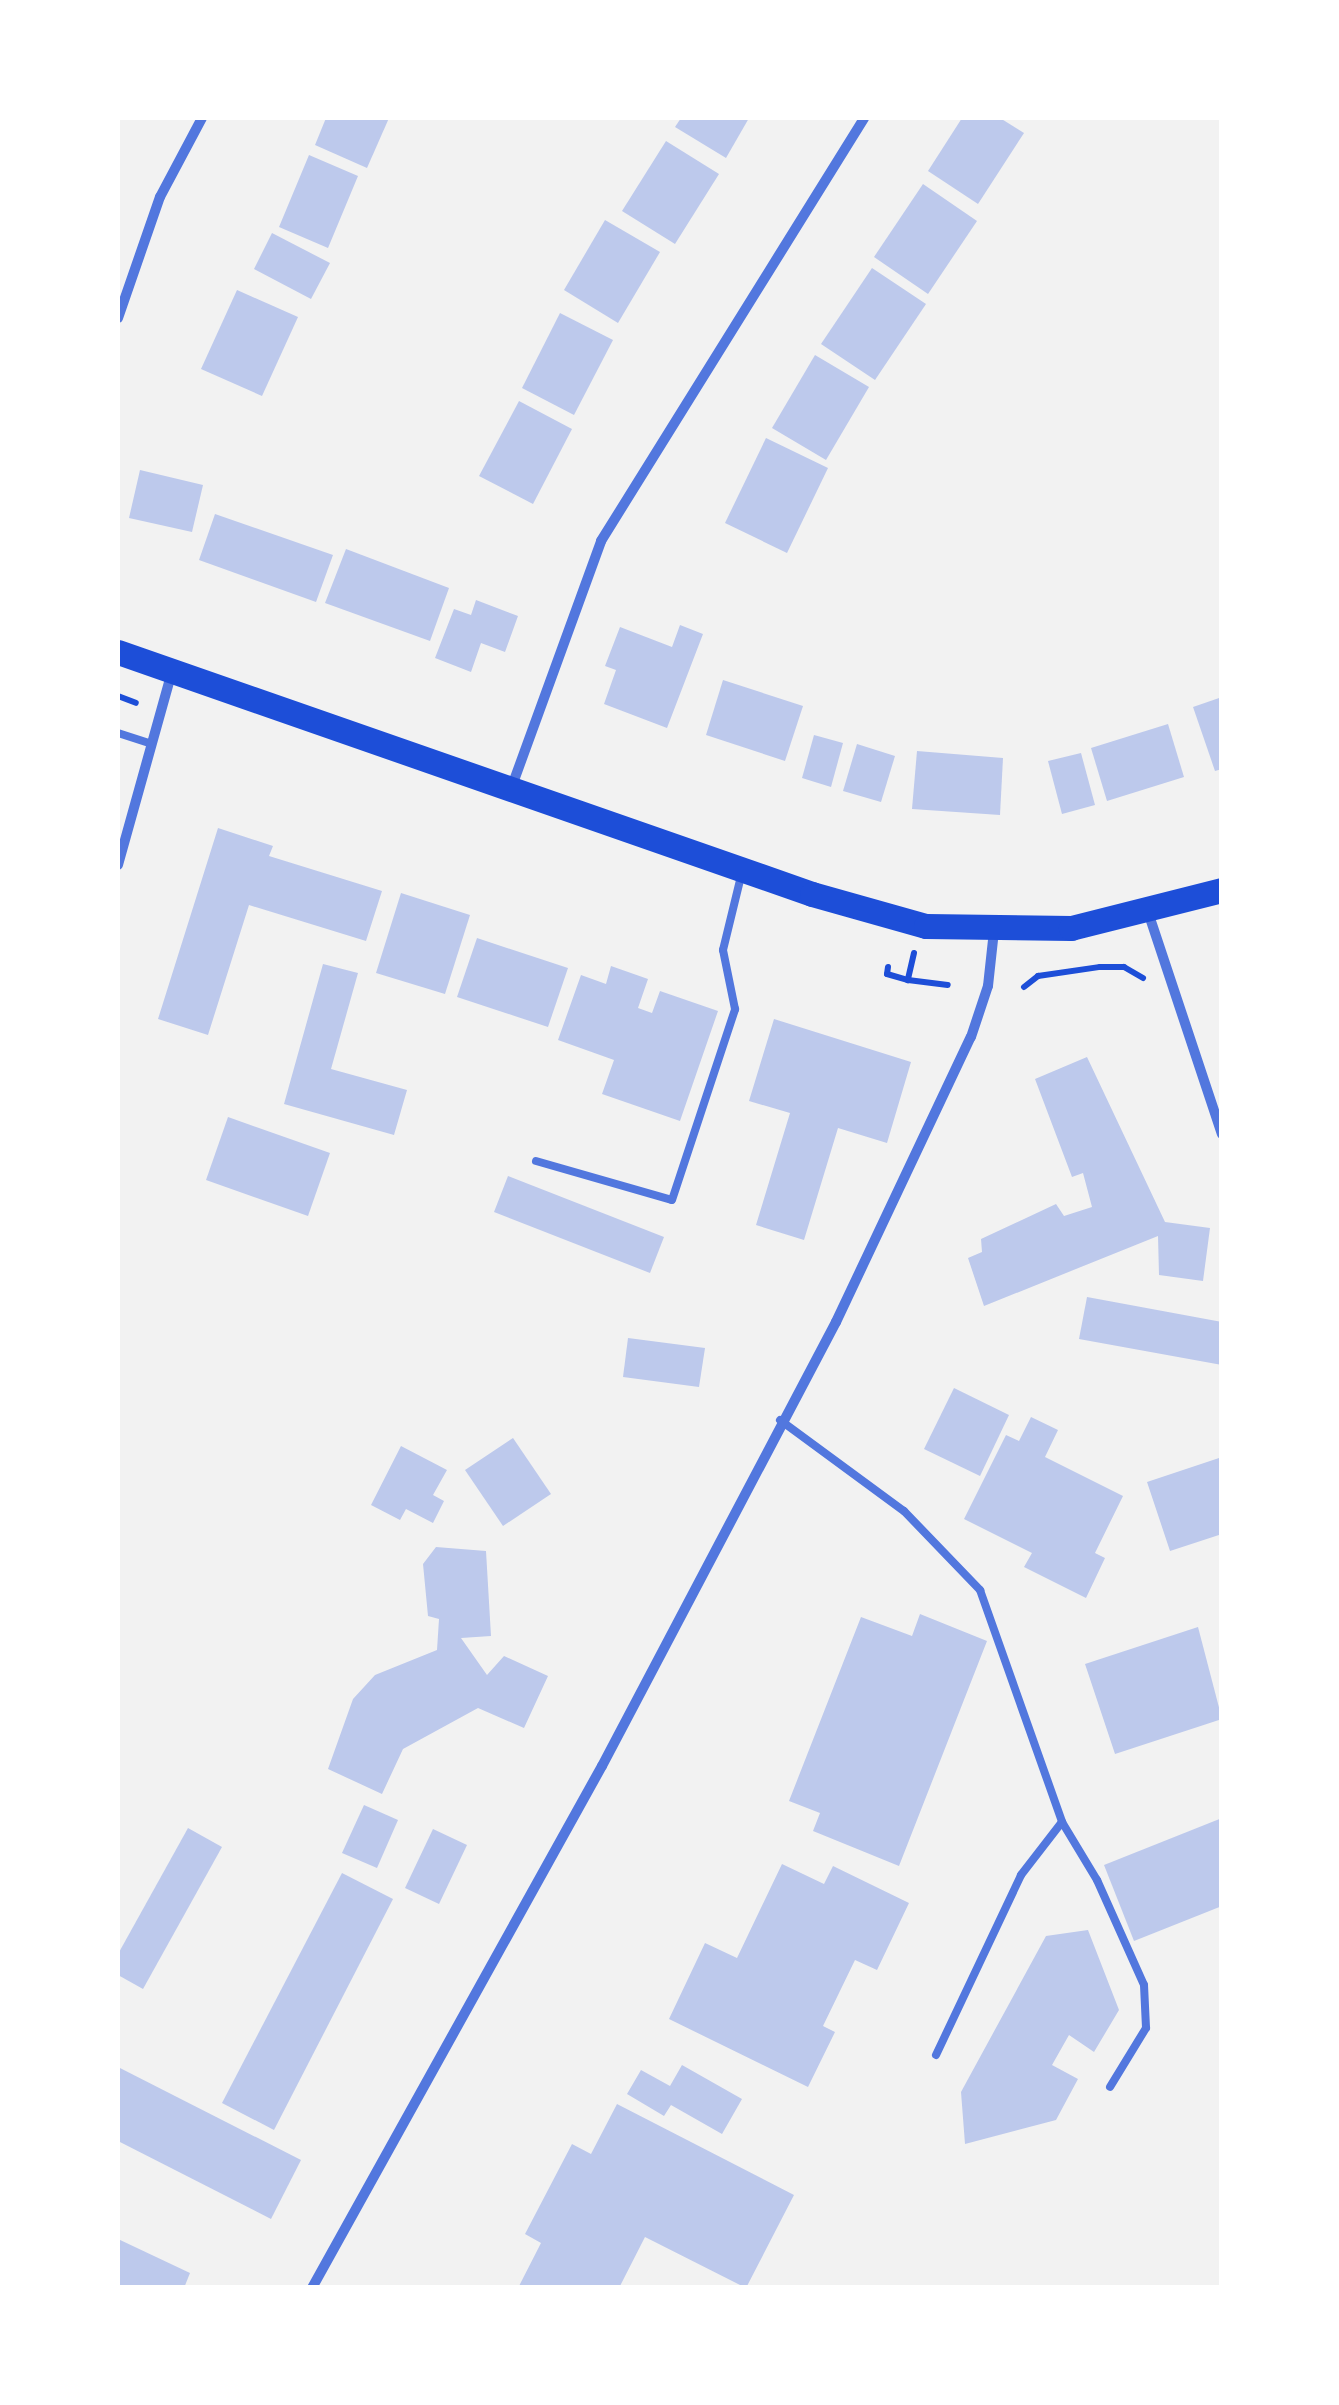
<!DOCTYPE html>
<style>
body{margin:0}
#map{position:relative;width:1339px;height:2405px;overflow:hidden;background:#f2f2f2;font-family:"Zilla Slab",serif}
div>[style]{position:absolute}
.building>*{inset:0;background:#bdc9ec}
.path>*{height:6px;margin:-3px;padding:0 3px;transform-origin:3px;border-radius:3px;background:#1d4ed8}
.service>*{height:8px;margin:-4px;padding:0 4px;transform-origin:4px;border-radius:4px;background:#5277de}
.minor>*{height:10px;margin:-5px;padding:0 5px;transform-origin:5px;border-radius:5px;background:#5277de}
.primary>*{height:25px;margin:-12.5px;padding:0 12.5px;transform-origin:12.5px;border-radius:12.5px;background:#1d4ed8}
span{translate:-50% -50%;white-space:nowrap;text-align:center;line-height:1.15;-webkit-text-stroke:10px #fff;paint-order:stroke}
.frame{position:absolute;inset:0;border:120px solid #fff;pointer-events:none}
</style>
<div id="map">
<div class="building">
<div style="clip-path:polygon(326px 118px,389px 118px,367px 168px,315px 145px)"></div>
<div style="clip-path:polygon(681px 118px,749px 118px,726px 158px,675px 127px)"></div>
<div style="clip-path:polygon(962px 118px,1000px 118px,1024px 133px,978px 204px,928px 171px)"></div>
<div style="clip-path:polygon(666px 141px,719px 174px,675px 244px,622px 211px)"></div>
<div style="clip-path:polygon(309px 155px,358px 176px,328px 248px,279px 227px)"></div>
<div style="clip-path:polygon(923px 184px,977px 221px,928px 294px,874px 257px)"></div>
<div style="clip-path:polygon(605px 220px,660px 252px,618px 323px,564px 290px)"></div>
<div style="clip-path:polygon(272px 233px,330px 263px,311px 299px,254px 269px)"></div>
<div style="clip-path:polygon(872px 268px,926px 304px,875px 380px,821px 344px)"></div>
<div style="clip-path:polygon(237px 290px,298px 317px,262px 396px,201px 369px)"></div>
<div style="clip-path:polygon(560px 313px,613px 340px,574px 415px,522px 388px)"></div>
<div style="clip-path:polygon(815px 355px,869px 387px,826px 460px,772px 428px)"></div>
<div style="clip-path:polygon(519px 401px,572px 429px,533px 504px,479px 476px)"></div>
<div style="clip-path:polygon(766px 438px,828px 468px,787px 553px,725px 523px)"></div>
<div style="clip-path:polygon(140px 470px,203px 485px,192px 532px,129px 518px)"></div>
<div style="clip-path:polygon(215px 514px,333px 555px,316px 602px,199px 560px)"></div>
<div style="clip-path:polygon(346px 549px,449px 588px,430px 641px,325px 603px)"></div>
<div style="clip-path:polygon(476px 600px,518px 616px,505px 652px,481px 643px,471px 672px,435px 658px,454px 609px,471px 615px)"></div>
<div style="clip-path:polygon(680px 625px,703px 634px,667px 728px,604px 704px,616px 670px,605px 666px,620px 627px,672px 647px)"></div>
<div style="clip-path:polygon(723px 680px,803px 706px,785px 761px,706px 735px)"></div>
<div style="clip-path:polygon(1222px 697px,1222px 769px,1215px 771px,1193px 707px)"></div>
<div style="clip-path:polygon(1168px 724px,1184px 777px,1107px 801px,1091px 748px)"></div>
<div style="clip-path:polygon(814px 735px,843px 743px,831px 787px,802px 778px)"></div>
<div style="clip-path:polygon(857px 744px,895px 756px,881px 802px,843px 791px)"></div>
<div style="clip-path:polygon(917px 751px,1003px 758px,1000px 815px,912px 809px)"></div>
<div style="clip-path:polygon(1081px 753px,1095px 805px,1062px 814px,1048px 761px)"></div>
<div style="clip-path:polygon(218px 828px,273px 846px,269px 856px,382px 891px,366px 941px,249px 905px,208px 1035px,158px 1019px)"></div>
<div style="clip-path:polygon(401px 893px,470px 915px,445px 994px,376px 973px)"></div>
<div style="clip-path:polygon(477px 938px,568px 968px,548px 1027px,457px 997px)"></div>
<div style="clip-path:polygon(323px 964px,358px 973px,331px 1069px,407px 1090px,394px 1135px,284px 1104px)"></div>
<div style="clip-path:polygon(611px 966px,648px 979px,638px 1008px,652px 1013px,660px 991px,718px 1011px,680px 1121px,602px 1094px,614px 1060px,558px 1040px,581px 975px,606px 984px)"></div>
<div style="clip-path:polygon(774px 1019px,911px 1062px,887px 1143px,838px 1128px,804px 1240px,756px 1225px,790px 1113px,749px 1101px)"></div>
<div style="clip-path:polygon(1087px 1057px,1165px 1222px,1210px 1228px,1203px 1281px,1159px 1275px,1158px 1236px,984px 1306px,968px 1258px,982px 1252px,981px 1239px,1056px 1204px,1064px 1216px,1092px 1207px,1083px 1173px,1072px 1177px,1035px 1079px)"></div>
<div style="clip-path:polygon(228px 1117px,330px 1153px,308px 1216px,206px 1180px)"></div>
<div style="clip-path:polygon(508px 1176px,664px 1237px,650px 1273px,494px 1212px)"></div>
<div style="clip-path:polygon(1087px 1297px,1222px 1322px,1222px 1365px,1079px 1339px)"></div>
<div style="clip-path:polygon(628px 1338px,705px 1348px,699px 1387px,623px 1377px)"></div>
<div style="clip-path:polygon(954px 1388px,1009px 1415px,980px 1476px,924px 1449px)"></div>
<div style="clip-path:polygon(1031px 1417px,1058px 1430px,1045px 1457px,1123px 1496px,1095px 1553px,1105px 1558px,1086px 1598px,1024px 1567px,1032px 1553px,964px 1519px,1006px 1435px,1019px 1441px)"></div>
<div style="clip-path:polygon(513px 1438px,551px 1494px,503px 1526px,465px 1470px)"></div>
<div style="clip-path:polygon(401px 1446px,447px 1470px,433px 1495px,444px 1501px,433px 1523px,406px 1509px,400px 1520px,371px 1505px)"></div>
<div style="clip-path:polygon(1222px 1457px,1222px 1534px,1170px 1551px,1147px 1482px)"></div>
<div style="clip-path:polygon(436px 1547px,486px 1551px,491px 1636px,461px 1638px,487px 1675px,504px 1656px,548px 1676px,524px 1728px,478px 1708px,403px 1749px,382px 1794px,328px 1769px,353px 1699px,375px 1675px,437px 1650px,439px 1619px,428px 1616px,423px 1564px)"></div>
<div style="clip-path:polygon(920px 1614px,987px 1641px,899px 1866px,813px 1831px,820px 1813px,789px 1801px,861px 1617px,912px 1636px)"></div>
<div style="clip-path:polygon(1198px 1627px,1222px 1719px,1115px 1754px,1085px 1664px)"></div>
<div style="clip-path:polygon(364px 1805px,398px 1820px,377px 1868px,342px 1853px)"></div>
<div style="clip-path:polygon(1222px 1818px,1222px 1906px,1134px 1941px,1104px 1865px)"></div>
<div style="clip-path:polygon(188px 1828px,222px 1847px,143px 1989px,118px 1975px,118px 1954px)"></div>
<div style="clip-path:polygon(433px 1829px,467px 1845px,439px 1904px,405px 1888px)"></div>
<div style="clip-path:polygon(782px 1864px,824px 1884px,833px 1866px,909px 1903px,877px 1970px,855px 1960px,823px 2026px,835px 2032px,808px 2087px,669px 2019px,705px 1943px,737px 1958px)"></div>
<div style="clip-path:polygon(342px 1873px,393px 1899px,274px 2130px,222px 2103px)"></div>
<div style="clip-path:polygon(1088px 1930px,1119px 2010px,1094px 2052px,1069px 2035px,1052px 2065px,1078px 2079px,1056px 2120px,965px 2144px,961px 2092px,1046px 1936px)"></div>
<div style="clip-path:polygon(682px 2065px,742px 2099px,722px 2134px,671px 2105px,664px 2116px,627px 2094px,641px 2070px,670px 2086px)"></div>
<div style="clip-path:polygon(118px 2067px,301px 2160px,271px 2219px,118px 2141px)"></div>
<div style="clip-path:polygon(617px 2104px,794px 2195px,746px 2288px,645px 2237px,619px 2288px,518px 2288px,541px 2243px,525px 2234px,572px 2144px,591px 2154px)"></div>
<div style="clip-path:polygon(118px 2239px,190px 2273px,184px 2288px,118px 2288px)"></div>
</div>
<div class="path">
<div style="left:118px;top:696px;width:19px;rotate:21deg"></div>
<div style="left:914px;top:953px;width:28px;rotate:103deg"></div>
<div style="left:908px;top:980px;width:40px;rotate:7.1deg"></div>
<div style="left:888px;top:967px;width:7px;rotate:98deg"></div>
<div style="left:887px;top:974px;width:22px;rotate:16deg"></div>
<div style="left:1024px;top:987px;width:18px;rotate:-38deg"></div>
<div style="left:1038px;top:976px;width:63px;rotate:-8.3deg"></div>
<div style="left:1100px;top:967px;width:24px"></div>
<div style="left:1124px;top:967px;width:22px;rotate:30deg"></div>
</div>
<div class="service">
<div style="left:118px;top:733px;width:35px;rotate:18deg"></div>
<div style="left:536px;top:1161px;width:141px;rotate:16deg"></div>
<div style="left:672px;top:1200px;width:201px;rotate:-71.7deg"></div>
<div style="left:735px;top:1009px;width:60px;rotate:-101.5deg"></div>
<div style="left:723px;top:950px;width:80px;rotate:-76.3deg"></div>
<div style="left:780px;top:1420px;width:154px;rotate:36.3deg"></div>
<div style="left:904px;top:1511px;width:110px;rotate:46.1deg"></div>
<div style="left:980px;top:1590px;width:246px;rotate:70.5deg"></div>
<div style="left:936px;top:2055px;width:199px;rotate:-64.7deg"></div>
<div style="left:1021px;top:1875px;width:67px;rotate:-52.3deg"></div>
<div style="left:1062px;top:1822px;width:68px;rotate:58.9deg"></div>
<div style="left:1097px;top:1880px;width:115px;rotate:65.9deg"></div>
<div style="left:1144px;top:1985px;width:43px;rotate:87.3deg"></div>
<div style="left:1146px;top:2028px;width:69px;rotate:121.4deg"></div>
</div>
<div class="minor">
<div style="left:118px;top:318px;width:128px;rotate:-70.9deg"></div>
<div style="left:160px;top:197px;width:89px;rotate:-62deg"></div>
<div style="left:512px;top:786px;width:261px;rotate:-70deg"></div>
<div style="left:601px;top:541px;width:498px;rotate:-58.1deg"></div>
<div style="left:118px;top:865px;width:201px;rotate:-74.4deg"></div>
<div style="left:1148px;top:912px;width:234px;rotate:71.6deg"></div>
<div style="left:312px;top:2288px;width:597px;rotate:-60.95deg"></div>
<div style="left:602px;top:1766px;width:502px;rotate:-62.21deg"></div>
<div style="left:836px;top:1322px;width:315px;rotate:-64.7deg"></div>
<div style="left:971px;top:1037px;width:54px;rotate:-71.6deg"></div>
<div style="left:988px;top:986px;width:55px;rotate:-83.8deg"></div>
</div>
<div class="primary">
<div style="left:118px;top:652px;width:735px;rotate:19.22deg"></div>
<div style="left:812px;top:894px;width:118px;rotate:15.7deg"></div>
<div style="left:926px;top:926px;width:145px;rotate:0.8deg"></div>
<div style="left:1071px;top:928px;width:156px;rotate:-14.1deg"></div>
</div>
<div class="frame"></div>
</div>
